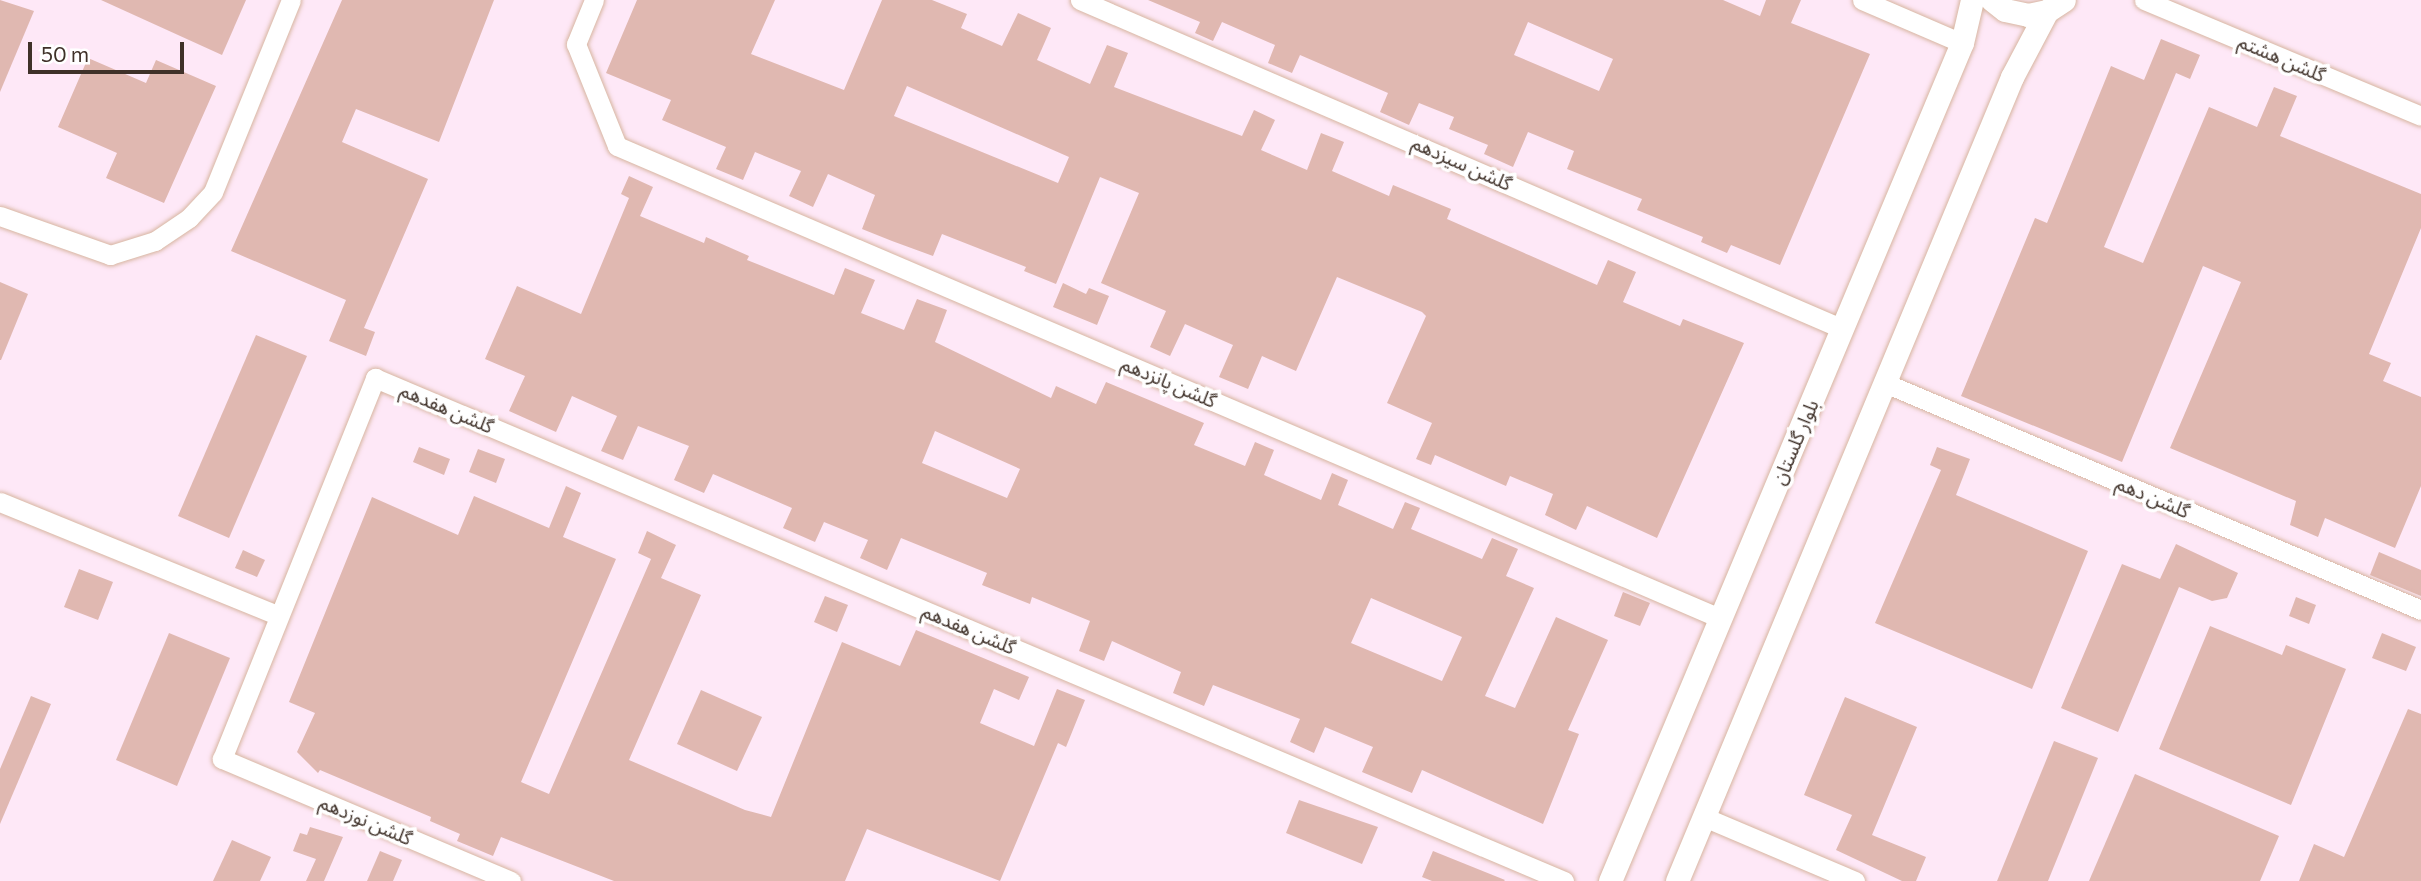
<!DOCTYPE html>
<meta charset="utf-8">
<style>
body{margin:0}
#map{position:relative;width:2421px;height:881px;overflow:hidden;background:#f9f9f9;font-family:Commissioner,"Noto Sans Arabic",sans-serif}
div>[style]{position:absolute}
.industrial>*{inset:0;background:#fee8f7}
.building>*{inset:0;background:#e0b8b1}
.roads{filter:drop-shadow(0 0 2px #d7b5a0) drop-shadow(0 0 2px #d7b5a0)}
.minor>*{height:19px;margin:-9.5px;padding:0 9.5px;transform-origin:9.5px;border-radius:9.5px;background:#fff}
.tertiary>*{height:23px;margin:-11.5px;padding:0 11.5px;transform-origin:11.5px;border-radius:11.5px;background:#fff}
span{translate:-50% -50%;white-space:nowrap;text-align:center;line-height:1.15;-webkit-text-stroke:7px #fff;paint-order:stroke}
.street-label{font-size:19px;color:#3f3129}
.scale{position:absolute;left:28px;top:42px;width:156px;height:32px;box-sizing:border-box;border:4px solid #3f3129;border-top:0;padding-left:9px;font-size:21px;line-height:24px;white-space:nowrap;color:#3f3129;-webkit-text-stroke:5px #fff;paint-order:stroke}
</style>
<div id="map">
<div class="industrial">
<div style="clip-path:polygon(0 0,2421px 0,2421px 881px,0 881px)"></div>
</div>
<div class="building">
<div style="clip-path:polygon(0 0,34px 11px,0 92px)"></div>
<div style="clip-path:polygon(101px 0,246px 0,222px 55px)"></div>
<div style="clip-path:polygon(342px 0,494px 0,439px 142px,356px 109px,342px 142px,428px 179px,364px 328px,375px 332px,366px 356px,329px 341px,346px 300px,231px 251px)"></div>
<div style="clip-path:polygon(evenodd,637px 0,775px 0,751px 54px,844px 90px,882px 0,932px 0,967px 14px,961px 28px,1002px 46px,1018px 13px,1051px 28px,1037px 60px,1090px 84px,1107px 45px,1128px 53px,1114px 87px,1242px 136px,1254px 110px,1275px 120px,1261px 150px,1307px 170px,1321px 133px,1344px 142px,1332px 171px,1389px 196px,1393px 185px,1451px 209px,1447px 219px,1597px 285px,1608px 260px,1636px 272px,1623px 302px,1680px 326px,1683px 319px,1744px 343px,1657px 538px,1587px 506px,1576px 530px,1545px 515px,1553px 494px,1510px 476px,1506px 486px,1435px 455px,1431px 465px,1416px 459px,1432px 423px,1387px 403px,1426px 316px,1422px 312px,1337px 277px,1296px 371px,1262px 356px,1248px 389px,1219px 377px,1233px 345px,1185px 324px,1170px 356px,1150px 347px,1166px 311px,1101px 283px,1139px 193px,1100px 177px,1056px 284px,1024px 271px,1026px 267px,942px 234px,933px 256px,892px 241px,862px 229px,875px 195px,828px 174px,813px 207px,789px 196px,801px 171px,755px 152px,743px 180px,716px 169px,726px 147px,662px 120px,671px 100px,606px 73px,637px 0,907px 86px,1069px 157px,1058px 183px,894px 116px,907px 86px)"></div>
<div style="clip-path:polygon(evenodd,1148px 0,1723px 0,1760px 16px,1766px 0,1801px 0,1791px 23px,1870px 54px,1780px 265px,1731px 245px,1727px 253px,1701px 242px,1703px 237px,1637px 210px,1642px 199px,1567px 169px,1574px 151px,1528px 132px,1513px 167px,1484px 154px,1488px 145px,1449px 129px,1454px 117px,1419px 103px,1409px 125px,1380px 112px,1388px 93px,1300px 55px,1292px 73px,1268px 63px,1275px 45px,1222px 22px,1213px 41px,1195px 33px,1200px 22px,1148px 0,1528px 22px,1613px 59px,1599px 91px,1514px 55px,1528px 22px)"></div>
<div style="clip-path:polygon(2161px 39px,2200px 55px,2190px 79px,2176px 73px,2104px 247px,2143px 263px,2209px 107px,2257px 127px,2274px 87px,2297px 96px,2280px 136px,2421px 194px,2421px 228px,2369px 354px,2391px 363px,2383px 381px,2421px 397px,2421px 486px,2395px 548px,2325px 518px,2318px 537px,2290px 525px,2296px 501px,2170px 448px,2241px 282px,2203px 266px,2122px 462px,1961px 396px,2035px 218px,2047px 223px,2111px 66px,2144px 80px)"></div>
<div style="clip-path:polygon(88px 58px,146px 83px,156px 60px,216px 86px,164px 203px,106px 178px,117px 153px,58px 127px)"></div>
<div style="clip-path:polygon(evenodd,629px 176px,653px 187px,640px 216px,704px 243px,706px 237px,749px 256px,747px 260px,834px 295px,845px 268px,875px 280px,861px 313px,904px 330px,917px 299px,947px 310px,935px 342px,1051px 398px,1056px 386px,1096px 404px,1106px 382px,1204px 423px,1194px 445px,1245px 466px,1255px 442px,1274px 450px,1264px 475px,1321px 500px,1332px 473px,1348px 480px,1338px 505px,1393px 529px,1405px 502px,1420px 508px,1411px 529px,1482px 559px,1492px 538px,1518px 549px,1506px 576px,1534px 588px,1485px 696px,1515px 708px,1556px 617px,1608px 640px,1568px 730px,1579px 734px,1543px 824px,1422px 770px,1412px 793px,1362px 772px,1373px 747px,1325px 727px,1314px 753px,1290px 742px,1300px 719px,1213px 685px,1204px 706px,1173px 693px,1181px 672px,1112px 641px,1104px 661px,1079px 651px,1090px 621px,1032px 597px,1030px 604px,982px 585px,987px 573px,901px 538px,887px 570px,860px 558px,868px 540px,824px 522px,815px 542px,783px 528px,792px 508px,713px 474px,704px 493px,674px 480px,689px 446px,638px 426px,623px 460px,601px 451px,617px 416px,572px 396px,556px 432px,509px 411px,525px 376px,485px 359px,517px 286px,581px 314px,629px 198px,621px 194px,629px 176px,935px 431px,1020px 469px,1007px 498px,922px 463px,935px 431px,629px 176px,1371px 598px,1462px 637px,1442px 681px,1351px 643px,1371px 598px)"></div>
<div style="clip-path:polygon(0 282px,28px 294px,1px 360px,0 360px)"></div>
<div style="clip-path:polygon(1063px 283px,1086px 294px,1089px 288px,1109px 296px,1097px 325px,1053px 307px)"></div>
<div style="clip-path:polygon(256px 335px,307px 356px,229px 538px,178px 516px)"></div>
<div style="clip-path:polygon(419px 447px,450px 459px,444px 475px,413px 462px)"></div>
<div style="clip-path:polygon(1937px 447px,1970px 459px,1956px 495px,2088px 551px,2032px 689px,1875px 623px,1941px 470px,1930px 465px)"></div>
<div style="clip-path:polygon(478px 449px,505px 459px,496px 483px,469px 472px)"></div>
<div style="clip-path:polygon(566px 486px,581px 493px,563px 537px,616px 559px,521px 782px,549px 794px,651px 559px,638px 553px,647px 531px,676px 545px,661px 578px,701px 595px,629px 760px,745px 810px,771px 817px,842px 642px,900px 666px,916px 630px,1029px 677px,1019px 700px,994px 689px,980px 723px,1034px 746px,1057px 689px,1085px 700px,1066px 747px,1058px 743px,1000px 881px,867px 829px,845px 881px,614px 881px,501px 837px,493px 856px,457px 841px,460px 834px,430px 821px,431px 817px,320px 770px,318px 773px,297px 752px,315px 713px,289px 702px,372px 497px,458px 535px,474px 496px,549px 528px)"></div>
<div style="clip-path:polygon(2176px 544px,2238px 573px,2227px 598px,2212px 601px,2179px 587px,2118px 732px,2061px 708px,2122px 564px,2160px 579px)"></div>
<div style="clip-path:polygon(243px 550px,265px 560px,257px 577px,235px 568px)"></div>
<div style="clip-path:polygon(2379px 552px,2421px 570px,2421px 596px,2370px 575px)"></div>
<div style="clip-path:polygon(79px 569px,113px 582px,98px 620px,64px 607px)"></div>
<div style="clip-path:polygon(1623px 592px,1650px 603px,1640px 626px,1614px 616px)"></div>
<div style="clip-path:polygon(825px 596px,848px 605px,837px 632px,814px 622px)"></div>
<div style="clip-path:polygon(2296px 597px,2316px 605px,2309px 624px,2289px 616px)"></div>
<div style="clip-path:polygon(2210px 626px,2282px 655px,2286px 645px,2346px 669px,2291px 805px,2159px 749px)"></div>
<div style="clip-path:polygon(169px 633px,230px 658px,177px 786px,116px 760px)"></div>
<div style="clip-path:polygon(2382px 633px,2416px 647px,2406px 671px,2372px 658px)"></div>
<div style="clip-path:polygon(701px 690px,762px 717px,737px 771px,677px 744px)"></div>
<div style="clip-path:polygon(31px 696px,51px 704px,0 824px,0 769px)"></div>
<div style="clip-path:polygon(1845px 697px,1917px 727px,1872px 835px,1926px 857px,1916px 881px,1902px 881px,1836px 850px,1852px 815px,1804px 795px)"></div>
<div style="clip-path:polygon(2408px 709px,2421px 714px,2421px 881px,2299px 881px,2314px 844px,2344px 857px)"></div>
<div style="clip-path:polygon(2054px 741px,2098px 758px,2048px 881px,1997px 881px)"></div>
<div style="clip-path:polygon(2135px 774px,2279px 836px,2260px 881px,2089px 881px)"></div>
<div style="clip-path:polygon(1299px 800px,1378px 827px,1362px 864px,1286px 833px)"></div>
<div style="clip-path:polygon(310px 827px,343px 837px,324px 881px,306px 881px,316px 859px,293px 851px,300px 833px,307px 835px)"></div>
<div style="clip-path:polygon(232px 840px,271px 857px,260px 881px,213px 881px)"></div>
<div style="clip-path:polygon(380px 851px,402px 860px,393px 881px,367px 881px)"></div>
<div style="clip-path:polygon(1433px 851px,1505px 880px,1504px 881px,1432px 881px,1422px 877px)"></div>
</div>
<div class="roads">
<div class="minor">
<div style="left:594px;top:0;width:48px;rotate:112.2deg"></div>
<div style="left:576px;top:44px;width:110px;rotate:68.1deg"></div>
<div style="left:617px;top:146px;width:1200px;rotate:23.17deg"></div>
<div style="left:1080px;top:0;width:831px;rotate:23.33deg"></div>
<div style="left:1862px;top:0;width:109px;rotate:23.3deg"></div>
<div style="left:2144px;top:0;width:300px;rotate:22.7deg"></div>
<div style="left:0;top:216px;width:117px;rotate:19.5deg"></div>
<div style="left:110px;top:255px;width:47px;rotate:-17.3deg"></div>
<div style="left:155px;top:241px;width:41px;rotate:-34.1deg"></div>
<div style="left:189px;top:218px;width:35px;rotate:-47deg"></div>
<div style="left:213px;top:192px;width:207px;rotate:-67.9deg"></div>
<div style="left:1885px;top:383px;width:582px;rotate:22.95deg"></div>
<div style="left:0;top:502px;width:301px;rotate:22.2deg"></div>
<div style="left:1704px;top:817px;width:164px;rotate:23deg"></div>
<div style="left:511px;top:881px;width:314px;rotate:-157.1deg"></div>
<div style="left:222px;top:759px;width:411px;rotate:-68.1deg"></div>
<div style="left:375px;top:378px;width:1291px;rotate:22.93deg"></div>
</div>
<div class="tertiary">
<div style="left:1992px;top:0;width:16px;rotate:38deg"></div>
<div style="left:2005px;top:10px;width:24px;rotate:12deg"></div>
<div style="left:2028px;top:15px;width:19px;rotate:-12deg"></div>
<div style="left:2047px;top:11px;width:20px;rotate:-33deg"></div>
<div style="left:1610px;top:881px;width:909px;rotate:-67.22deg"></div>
<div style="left:1962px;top:43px;width:44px;rotate:-76.9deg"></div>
<div style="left:1677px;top:881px;width:871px;rotate:-67.38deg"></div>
<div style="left:2012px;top:77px;width:75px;rotate:-62.1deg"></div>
</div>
</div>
<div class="street-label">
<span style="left:2282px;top:58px;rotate:23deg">گلشن هشتم</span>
<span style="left:1462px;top:163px;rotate:24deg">گلشن سیزدهم</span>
<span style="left:1169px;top:382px;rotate:23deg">گلشن پانزدهم</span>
<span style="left:447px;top:408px;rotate:23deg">گلشن هفدهم</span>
<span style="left:1795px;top:442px;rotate:-67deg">بلوار گلستان</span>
<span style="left:2153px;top:497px;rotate:23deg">گلشن دهم</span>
<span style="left:969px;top:629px;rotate:23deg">گلشن هفدهم</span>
<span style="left:366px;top:820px;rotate:23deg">گلشن نوزدهم</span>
</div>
<div class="scale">50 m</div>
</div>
